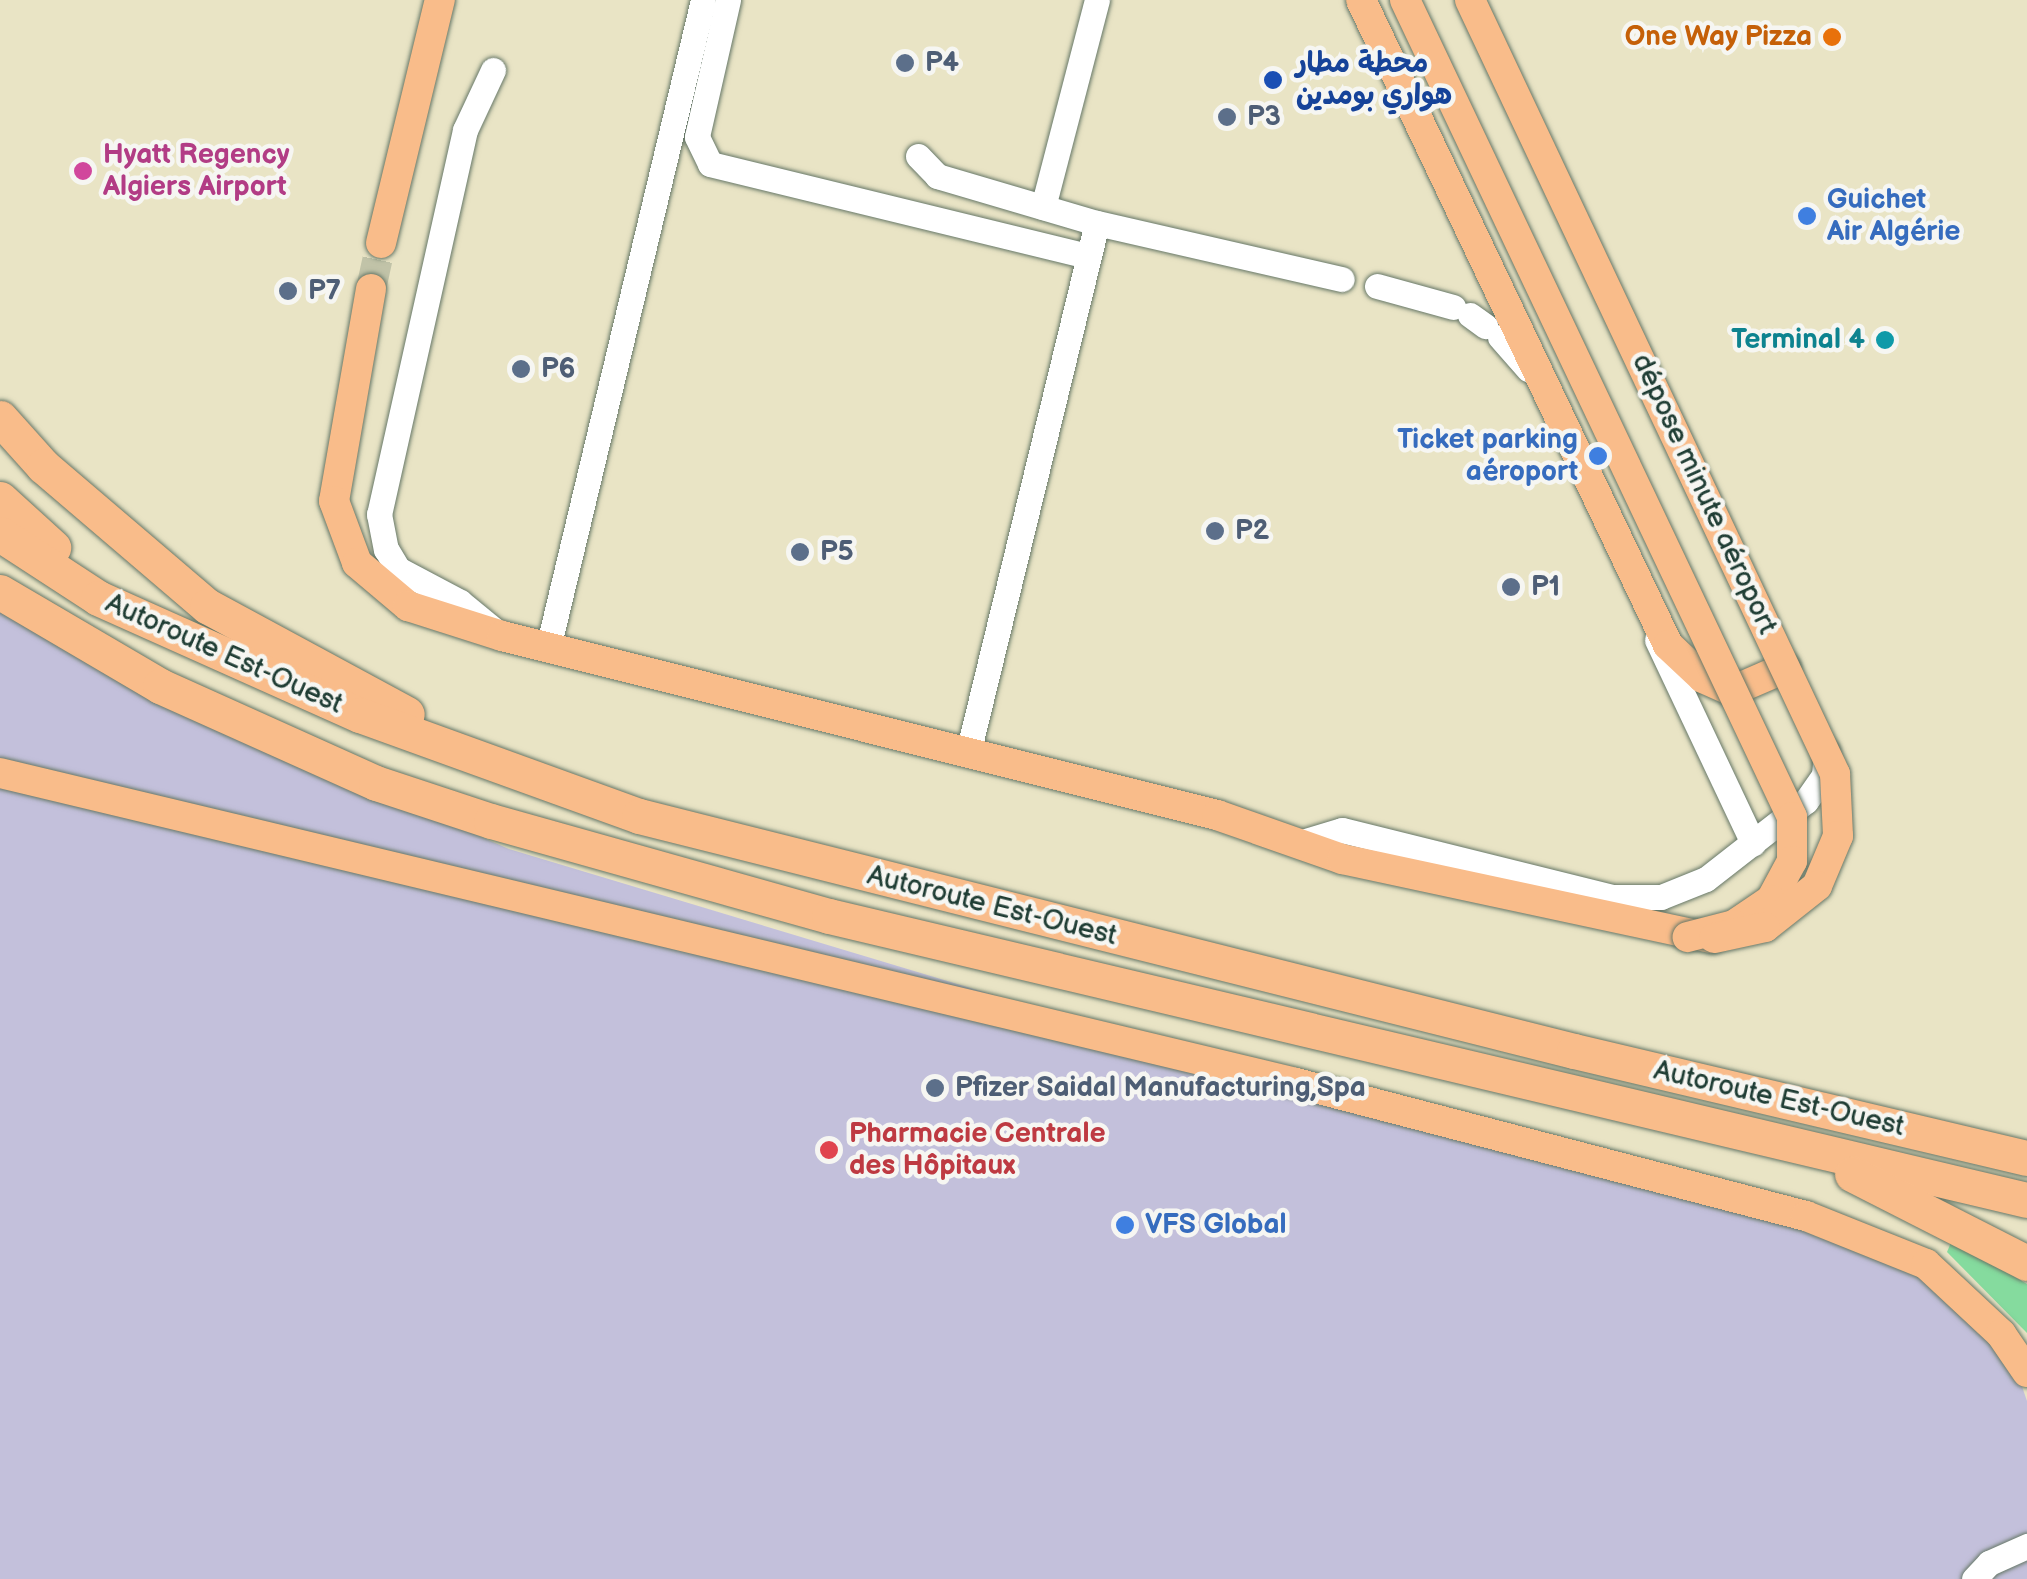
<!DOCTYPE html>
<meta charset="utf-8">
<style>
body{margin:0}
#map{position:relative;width:2027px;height:1579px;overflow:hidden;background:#e9e4c5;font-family:"Balsamiq Sans","Playpen Sans Arabic",sans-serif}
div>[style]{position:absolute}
.industrial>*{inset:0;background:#c3c0db}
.green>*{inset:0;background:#85db9e}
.major-tunnel>*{height:30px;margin-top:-15px;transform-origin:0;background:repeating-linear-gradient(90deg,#c1c3a8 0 30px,transparent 0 45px)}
.roads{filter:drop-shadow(0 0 2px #667767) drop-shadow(0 0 2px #667767)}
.minor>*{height:25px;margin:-12.5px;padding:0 12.5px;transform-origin:12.5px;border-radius:12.5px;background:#fff}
.major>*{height:30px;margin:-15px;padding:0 15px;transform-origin:15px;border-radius:15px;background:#f9bc8a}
.highway>*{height:35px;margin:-17.5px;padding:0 17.5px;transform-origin:17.5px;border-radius:17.5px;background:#f9bc8a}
.bridges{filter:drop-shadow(0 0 2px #667767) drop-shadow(0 0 2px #667767)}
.major-bridge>*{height:30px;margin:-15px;padding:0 15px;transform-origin:15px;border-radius:15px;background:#f9bc8a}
.dots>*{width:28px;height:28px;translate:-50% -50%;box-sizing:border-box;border:5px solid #f6f6f2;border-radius:50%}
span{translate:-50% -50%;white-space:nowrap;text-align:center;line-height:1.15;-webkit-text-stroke:9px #f6f6f2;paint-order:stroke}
.food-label{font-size:28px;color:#c56008;font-weight:700}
.right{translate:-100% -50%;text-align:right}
.service-label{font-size:28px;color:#4e5e75;font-weight:700}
.left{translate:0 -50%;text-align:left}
.transit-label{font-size:28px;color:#164399;font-weight:700}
.hotel-label{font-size:28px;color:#b23c85;font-weight:700}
.shop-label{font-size:28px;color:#366cbe;font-weight:700}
.culture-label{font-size:28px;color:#0d838f;font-weight:700}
.street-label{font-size:28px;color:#1f3d34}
.health-label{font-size:28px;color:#be3a42;font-weight:700}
</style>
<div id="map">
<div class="industrial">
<div style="clip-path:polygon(0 606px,222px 725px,509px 849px,1508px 1150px,1823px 1226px,1918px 1269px,2016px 1369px,2027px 1401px,2027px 1579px,0 1579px)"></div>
</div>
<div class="green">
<div style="clip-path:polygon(1952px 1240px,2027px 1284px,2027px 1333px,1947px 1252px)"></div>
</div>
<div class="major-tunnel">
<div style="left:371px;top:289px;width:47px;rotate:-77.7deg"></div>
</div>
<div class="roads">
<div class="minor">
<div style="left:728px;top:0;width:140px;rotate:102.8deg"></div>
<div style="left:697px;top:137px;width:30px;rotate:64deg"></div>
<div style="left:710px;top:164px;width:389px;rotate:13.7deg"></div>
<div style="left:493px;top:70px;width:66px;rotate:115deg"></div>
<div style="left:465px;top:130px;width:394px;rotate:102.6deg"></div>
<div style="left:379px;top:514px;width:36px;rotate:79deg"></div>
<div style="left:386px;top:549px;width:23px;rotate:59deg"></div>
<div style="left:398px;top:569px;width:70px;rotate:28deg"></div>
<div style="left:460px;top:602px;width:50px;rotate:39.4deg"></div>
<div style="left:918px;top:156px;width:28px;rotate:46deg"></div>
<div style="left:937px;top:176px;width:167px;rotate:16.4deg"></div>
<div style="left:1097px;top:223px;width:251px;rotate:12.9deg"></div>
<div style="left:1043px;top:207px;width:214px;rotate:-75.4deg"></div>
<div style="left:1377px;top:286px;width:79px;rotate:15.4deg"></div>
<div style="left:1470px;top:315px;width:19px;rotate:36deg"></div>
<div style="left:1500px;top:337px;width:43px;rotate:48.8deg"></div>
<div style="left:1657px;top:640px;width:225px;rotate:64.7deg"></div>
<div style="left:548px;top:648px;width:666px;rotate:-76.55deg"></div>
<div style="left:968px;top:753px;width:545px;rotate:-76.32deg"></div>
<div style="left:1299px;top:843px;width:45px;rotate:-16.8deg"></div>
<div style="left:1342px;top:830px;width:278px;rotate:13.9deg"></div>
<div style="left:1612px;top:897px;width:49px"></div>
<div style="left:1661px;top:897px;width:48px;rotate:-21.8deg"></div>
<div style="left:1706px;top:879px;width:127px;rotate:-38deg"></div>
<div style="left:1806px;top:801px;width:32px;rotate:-55deg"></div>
<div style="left:1824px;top:775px;width:24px;rotate:-85deg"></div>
<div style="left:1974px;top:1579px;width:22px;rotate:-47deg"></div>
<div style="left:1989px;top:1563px;width:42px;rotate:-24.1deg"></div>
</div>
<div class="major">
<div style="left:1361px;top:0;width:714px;rotate:64.55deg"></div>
<div style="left:1668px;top:645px;width:48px;rotate:43.3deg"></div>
<div style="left:1703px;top:678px;width:32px;rotate:24deg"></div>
<div style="left:1732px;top:691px;width:58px;rotate:-23.5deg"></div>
<div style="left:381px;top:243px;width:250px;rotate:-76.4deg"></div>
<div style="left:371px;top:289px;width:215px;rotate:99.9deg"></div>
<div style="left:334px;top:501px;width:66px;rotate:69.6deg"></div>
<div style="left:357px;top:563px;width:67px;rotate:40.1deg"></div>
<div style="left:408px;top:606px;width:99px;rotate:17.7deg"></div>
<div style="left:502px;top:636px;width:737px;rotate:14.06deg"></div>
<div style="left:1217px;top:815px;width:133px;rotate:19.4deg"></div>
<div style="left:1342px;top:859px;width:377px;rotate:12.1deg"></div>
<div style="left:0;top:773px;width:1333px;rotate:13.45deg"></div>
<div style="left:1296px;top:1083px;width:527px;rotate:14.62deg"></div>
<div style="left:1806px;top:1216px;width:129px;rotate:21.8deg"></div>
<div style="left:1926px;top:1264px;width:103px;rotate:43deg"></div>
<div style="left:2001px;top:1334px;width:46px;rotate:55.6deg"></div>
</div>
<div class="highway">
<div style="left:0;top:418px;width:64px;rotate:48.1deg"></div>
<div style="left:43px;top:466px;width:216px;rotate:40.5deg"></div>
<div style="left:207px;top:606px;width:227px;rotate:28.4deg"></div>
<div style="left:0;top:499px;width:72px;rotate:42.2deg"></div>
<div style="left:0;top:534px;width:117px;rotate:33.1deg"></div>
<div style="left:98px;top:598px;width:287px;rotate:24.1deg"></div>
<div style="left:360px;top:715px;width:297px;rotate:19.9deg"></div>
<div style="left:639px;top:816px;width:964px;rotate:14.11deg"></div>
<div style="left:1574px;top:1051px;width:465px;rotate:13.3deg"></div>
<div style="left:0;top:592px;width:186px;rotate:30.4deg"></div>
<div style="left:160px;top:686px;width:237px;rotate:24.2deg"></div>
<div style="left:376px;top:783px;width:121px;rotate:18.3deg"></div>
<div style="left:491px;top:821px;width:351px;rotate:15.7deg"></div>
<div style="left:829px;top:916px;width:1231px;rotate:13.34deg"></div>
<div style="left:1852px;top:1174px;width:196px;rotate:27deg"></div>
</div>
</div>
<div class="bridges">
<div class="major-bridge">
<div style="left:1405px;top:0;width:904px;rotate:64.65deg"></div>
<div style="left:1792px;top:817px;width:44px;rotate:90deg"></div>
<div style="left:1792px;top:861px;width:44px;rotate:118.3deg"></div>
<div style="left:1771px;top:900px;width:45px;rotate:146deg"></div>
<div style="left:1734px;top:925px;width:48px;rotate:165.4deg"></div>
<div style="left:1470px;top:0;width:856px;rotate:64.75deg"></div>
<div style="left:1835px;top:774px;width:62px;rotate:87.2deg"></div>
<div style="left:1838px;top:836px;width:54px;rotate:112.8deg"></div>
<div style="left:1817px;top:886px;width:66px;rotate:141.7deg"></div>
<div style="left:1765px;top:927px;width:52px;rotate:167.8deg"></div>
</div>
</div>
<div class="dots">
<div style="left:1832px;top:37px;background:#e8710a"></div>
<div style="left:905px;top:63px;background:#5c6f8a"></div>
<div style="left:1273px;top:80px;background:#1a4fb4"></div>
<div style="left:1227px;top:117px;background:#5c6f8a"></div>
<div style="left:83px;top:171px;background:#d1479c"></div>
<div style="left:1807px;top:216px;background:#3f7fe0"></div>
<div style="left:288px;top:291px;background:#5c6f8a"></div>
<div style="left:1885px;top:340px;background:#0f9aa8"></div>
<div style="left:521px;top:369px;background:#5c6f8a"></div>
<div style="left:1598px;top:456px;background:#3f7fe0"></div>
<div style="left:1215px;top:531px;background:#5c6f8a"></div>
<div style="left:800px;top:552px;background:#5c6f8a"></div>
<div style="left:1511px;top:587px;background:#5c6f8a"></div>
<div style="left:935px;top:1088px;background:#5c6f8a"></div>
<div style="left:829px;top:1150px;background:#e0444e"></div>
<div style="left:1125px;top:1225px;background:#3f7fe0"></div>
</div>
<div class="food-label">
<span class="right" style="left:1812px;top:37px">One Way Pizza</span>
</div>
<div class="service-label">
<span class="left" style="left:925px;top:63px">P4</span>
<span class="left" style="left:1247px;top:117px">P3</span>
<span class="left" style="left:308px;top:291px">P7</span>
<span class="left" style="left:541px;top:369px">P6</span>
<span class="left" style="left:1235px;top:531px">P2</span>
<span class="left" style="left:820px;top:552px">P5</span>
<span class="left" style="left:1531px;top:587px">P1</span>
<span class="left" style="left:955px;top:1088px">Pfizer Saidal Manufacturing,Spa</span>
</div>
<div class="transit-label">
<span class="left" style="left:1296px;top:80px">محطة مطار<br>هواري بومدين</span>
</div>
<div class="hotel-label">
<span class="left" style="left:103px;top:171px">Hyatt Regency<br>Algiers Airport</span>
</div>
<div class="shop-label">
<span class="left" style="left:1827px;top:216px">Guichet<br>Air Algérie</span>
<span class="right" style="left:1578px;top:456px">Ticket parking<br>aéroport</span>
<span class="left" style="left:1145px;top:1225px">VFS Global</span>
</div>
<div class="culture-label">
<span class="right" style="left:1865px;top:340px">Terminal 4</span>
</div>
<div class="street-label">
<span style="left:1704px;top:494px;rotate:65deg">dépose minute aéroport</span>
<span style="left:224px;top:654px;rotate:24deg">Autoroute Est-Ouest</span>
<span style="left:992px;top:906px;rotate:14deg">Autoroute Est-Ouest</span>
<span style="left:1779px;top:1099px;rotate:13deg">Autoroute Est-Ouest</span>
</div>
<div class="health-label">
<span class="left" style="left:849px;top:1150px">Pharmacie Centrale<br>des Hôpitaux</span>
</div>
</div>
